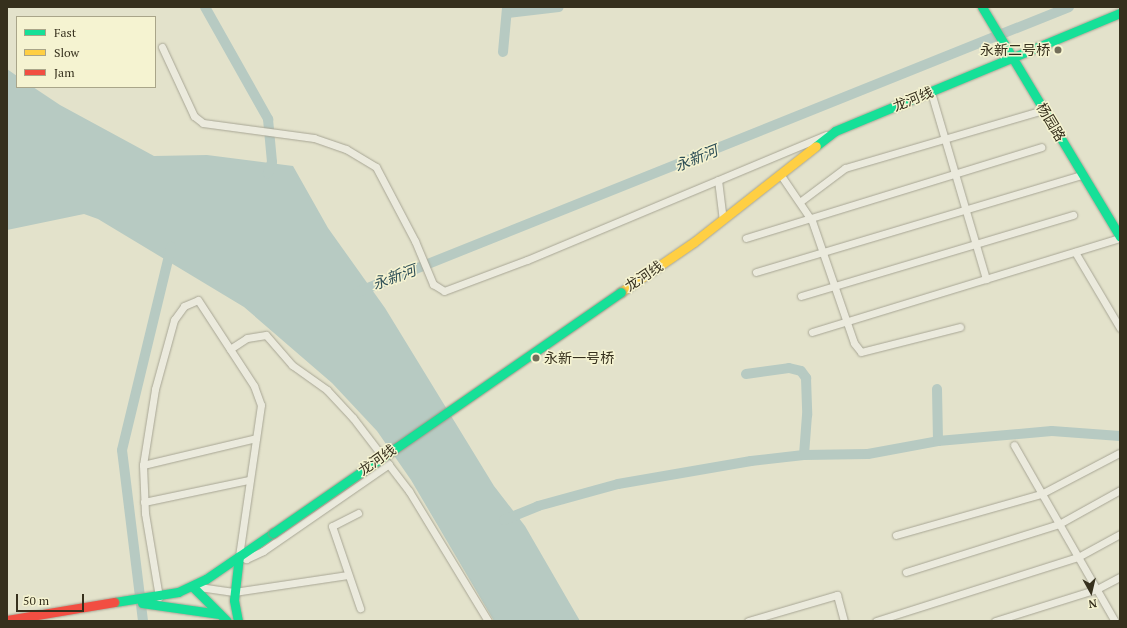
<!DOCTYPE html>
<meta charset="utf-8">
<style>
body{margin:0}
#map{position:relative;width:1127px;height:628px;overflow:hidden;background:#e3e2cb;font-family:"PT Serif","Noto Sans SC",serif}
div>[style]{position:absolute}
.water>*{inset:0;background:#b7cac2}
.canal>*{height:10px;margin:-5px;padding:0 5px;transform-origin:5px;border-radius:5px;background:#b7cac2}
.roads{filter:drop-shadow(0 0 1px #a8a695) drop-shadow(0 0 1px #a8a695)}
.street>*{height:7px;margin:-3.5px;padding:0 3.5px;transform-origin:3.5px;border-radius:3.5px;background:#ebeadd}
.fast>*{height:9px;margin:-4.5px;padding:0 4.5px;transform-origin:4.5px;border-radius:4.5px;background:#16e098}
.slow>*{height:9px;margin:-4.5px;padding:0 4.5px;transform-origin:4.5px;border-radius:4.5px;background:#ffcf43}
.jam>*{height:9px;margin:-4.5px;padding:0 4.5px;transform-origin:4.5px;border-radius:4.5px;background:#f24e42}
.bridges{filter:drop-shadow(0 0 1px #989584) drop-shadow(0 0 1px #989584)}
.fast-bridge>*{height:9px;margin:-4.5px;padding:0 4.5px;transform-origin:4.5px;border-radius:4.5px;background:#16e098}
.dots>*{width:11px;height:11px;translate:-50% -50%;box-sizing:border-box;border:2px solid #f5f3d1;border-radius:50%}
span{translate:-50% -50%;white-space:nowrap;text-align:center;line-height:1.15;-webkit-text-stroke:3px #f5f3d1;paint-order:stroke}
.poi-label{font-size:14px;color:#36301d}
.right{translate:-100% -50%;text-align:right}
.left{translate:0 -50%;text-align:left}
.street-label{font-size:14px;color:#36301d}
.water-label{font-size:15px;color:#2d4e56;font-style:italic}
.frame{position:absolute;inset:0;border:8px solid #36301d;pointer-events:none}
.legend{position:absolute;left:16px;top:16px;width:140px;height:72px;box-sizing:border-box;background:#f5f3d1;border:1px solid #a9a589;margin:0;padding:5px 7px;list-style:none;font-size:12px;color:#36301d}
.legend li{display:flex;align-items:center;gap:8px;height:20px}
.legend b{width:20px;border:1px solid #a9a589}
.north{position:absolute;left:1071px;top:572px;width:40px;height:40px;-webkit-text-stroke:3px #f5f3d1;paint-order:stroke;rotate:172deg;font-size:11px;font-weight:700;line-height:16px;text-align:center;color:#36301d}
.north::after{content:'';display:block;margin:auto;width:14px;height:18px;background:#36301d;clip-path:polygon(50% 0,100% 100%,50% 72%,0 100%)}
.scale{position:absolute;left:16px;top:594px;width:68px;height:18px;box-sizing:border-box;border:2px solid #36301d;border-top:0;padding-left:5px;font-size:12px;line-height:14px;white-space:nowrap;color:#36301d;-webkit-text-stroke:3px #f5f3d1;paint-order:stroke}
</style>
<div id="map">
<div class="water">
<div style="clip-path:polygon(7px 69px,17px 76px,17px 87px,33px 87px,60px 105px,154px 156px,207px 155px,293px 166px,328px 228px,385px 308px,494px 486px,525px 526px,580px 621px,494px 621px,411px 480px,377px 431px,332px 383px,244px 307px,98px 219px,84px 214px,7px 230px)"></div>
</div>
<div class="canal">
<div style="left:205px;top:7px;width:129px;rotate:60.6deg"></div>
<div style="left:268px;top:119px;width:43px;rotate:84.7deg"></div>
<div style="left:272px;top:162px;width:12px;rotate:110deg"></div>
<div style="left:507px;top:13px;width:52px;rotate:-6.6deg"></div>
<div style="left:503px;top:52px;width:44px;rotate:-84.8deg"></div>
<div style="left:358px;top:292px;width:766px;rotate:-21.84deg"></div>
<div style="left:746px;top:374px;width:43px;rotate:-7.9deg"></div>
<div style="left:789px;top:368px;width:12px;rotate:14deg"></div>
<div style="left:801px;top:371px;width:9px;rotate:54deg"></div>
<div style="left:806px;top:378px;width:37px;rotate:88deg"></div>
<div style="left:807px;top:415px;width:40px;rotate:94.3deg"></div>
<div style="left:937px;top:389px;width:52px;rotate:88.9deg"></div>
<div style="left:504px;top:520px;width:37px;rotate:-22deg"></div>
<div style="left:538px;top:506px;width:83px;rotate:-15.4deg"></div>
<div style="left:618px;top:484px;width:135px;rotate:-9.8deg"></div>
<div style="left:751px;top:461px;width:53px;rotate:-6.5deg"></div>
<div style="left:804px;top:455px;width:64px;rotate:-0.9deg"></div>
<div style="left:868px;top:454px;width:71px;rotate:-10.5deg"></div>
<div style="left:938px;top:441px;width:114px;rotate:-5deg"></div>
<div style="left:1052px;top:431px;width:68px;rotate:4.2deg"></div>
<div style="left:143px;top:621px;width:172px;rotate:-97deg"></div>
<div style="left:122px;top:450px;width:209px;rotate:-76.4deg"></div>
</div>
<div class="roads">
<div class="street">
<div style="left:162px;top:47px;width:76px;rotate:65.1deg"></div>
<div style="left:194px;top:116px;width:11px;rotate:38deg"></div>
<div style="left:203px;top:123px;width:112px;rotate:7.7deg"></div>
<div style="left:314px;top:138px;width:34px;rotate:19deg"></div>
<div style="left:346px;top:149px;width:35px;rotate:31deg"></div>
<div style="left:376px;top:167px;width:84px;rotate:62.2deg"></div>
<div style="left:415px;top:241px;width:47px;rotate:67.3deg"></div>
<div style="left:433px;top:284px;width:13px;rotate:32deg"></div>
<div style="left:444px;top:291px;width:89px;rotate:-20.5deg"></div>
<div style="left:527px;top:260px;width:324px;rotate:-22.7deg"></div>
<div style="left:931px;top:92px;width:195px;rotate:73.6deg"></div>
<div style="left:780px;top:174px;width:57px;rotate:55.8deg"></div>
<div style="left:812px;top:221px;width:129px;rotate:71deg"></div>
<div style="left:854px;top:343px;width:11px;rotate:52deg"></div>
<div style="left:861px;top:352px;width:102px;rotate:-14.2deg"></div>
<div style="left:718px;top:180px;width:38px;rotate:83deg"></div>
<div style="left:801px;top:201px;width:55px;rotate:-36.9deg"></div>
<div style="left:845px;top:168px;width:206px;rotate:-16.3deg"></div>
<div style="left:746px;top:238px;width:309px;rotate:-17.1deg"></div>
<div style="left:1075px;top:252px;width:88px;rotate:59.4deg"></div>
<div style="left:756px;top:272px;width:340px;rotate:-16.6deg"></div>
<div style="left:801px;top:296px;width:284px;rotate:-16.6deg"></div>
<div style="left:812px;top:332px;width:322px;rotate:-17deg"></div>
<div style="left:230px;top:349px;width:20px;rotate:-33deg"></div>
<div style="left:247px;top:338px;width:19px;rotate:-9deg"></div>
<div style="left:266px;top:335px;width:40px;rotate:49deg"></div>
<div style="left:292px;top:365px;width:43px;rotate:35.5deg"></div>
<div style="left:327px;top:390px;width:38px;rotate:47deg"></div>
<div style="left:353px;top:418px;width:92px;rotate:52.5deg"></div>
<div style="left:409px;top:491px;width:152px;rotate:58.7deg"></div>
<div style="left:1014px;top:445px;width:203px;rotate:60.2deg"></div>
<div style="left:143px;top:465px;width:116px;rotate:-13.4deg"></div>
<div style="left:144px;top:502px;width:106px;rotate:-11.9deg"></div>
<div style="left:358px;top:513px;width:29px;rotate:153deg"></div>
<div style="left:332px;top:526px;width:87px;rotate:71.1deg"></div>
<div style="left:896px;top:535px;width:151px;rotate:-15.8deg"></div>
<div style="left:1041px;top:494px;width:88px;rotate:-27.7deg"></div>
<div style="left:906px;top:572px;width:160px;rotate:-17.4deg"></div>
<div style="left:1059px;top:524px;width:70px;rotate:-29.1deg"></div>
<div style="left:192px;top:586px;width:42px;rotate:8.1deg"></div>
<div style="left:234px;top:592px;width:115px;rotate:-8.5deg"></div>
<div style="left:159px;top:597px;width:85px;rotate:-99.5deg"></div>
<div style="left:145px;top:513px;width:48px;rotate:-92.4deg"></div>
<div style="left:143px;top:465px;width:77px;rotate:-81deg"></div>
<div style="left:155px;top:389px;width:72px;rotate:-74.6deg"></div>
<div style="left:174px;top:320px;width:17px;rotate:-54deg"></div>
<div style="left:184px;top:306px;width:15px;rotate:-23deg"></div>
<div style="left:198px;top:300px;width:103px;rotate:56.9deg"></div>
<div style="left:254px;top:386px;width:20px;rotate:70deg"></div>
<div style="left:261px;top:405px;width:153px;rotate:98.3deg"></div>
<div style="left:239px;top:556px;width:8px;rotate:23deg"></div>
<div style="left:246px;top:559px;width:19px;rotate:-25deg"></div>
<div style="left:263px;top:551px;width:153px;rotate:-34.6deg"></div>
<div style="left:748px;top:621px;width:93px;rotate:-16.3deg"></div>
<div style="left:837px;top:595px;width:27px;rotate:75deg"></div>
<div style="left:876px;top:621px;width:212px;rotate:-17.6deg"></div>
<div style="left:1078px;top:557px;width:48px;rotate:-28.7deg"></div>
<div style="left:995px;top:621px;width:107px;rotate:-17.4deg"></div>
<div style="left:1097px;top:589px;width:26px;rotate:-28deg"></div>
</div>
<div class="fast">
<div style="left:982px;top:7px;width:268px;rotate:59deg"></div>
<div style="left:816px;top:146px;width:24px;rotate:-38deg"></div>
<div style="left:835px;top:131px;width:308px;rotate:-22.5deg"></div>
<div style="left:192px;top:586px;width:49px;rotate:45deg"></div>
<div style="left:115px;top:602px;width:64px;rotate:-9deg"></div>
<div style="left:178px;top:592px;width:31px;rotate:-25deg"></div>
<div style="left:206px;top:579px;width:81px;rotate:-34.5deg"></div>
<div style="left:142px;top:603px;width:78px;rotate:8.1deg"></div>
<div style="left:238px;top:621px;width:21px;rotate:-101deg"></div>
<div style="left:234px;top:600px;width:44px;rotate:-83.5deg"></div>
</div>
<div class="slow">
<div style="left:621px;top:292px;width:88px;rotate:-34.4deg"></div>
<div style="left:694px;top:242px;width:155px;rotate:-38.2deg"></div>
</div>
<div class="jam">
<div style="left:7px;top:620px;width:109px;rotate:-9.5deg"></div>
</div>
</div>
<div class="bridges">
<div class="fast-bridge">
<div style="left:273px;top:533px;width:423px;rotate:-34.7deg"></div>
</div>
</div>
<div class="dots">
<div style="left:1058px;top:50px;background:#736e5a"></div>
<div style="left:536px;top:358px;background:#736e5a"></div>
</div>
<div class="poi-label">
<span class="right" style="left:1050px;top:50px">永新二号桥</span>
<span class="left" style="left:544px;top:358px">永新一号桥</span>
</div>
<div class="street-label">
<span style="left:913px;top:99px;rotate:-22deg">龙河线</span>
<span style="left:1051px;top:122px;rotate:59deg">杨园路</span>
<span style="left:644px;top:276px;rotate:-34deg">龙河线</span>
<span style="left:377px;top:460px;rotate:-35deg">龙河线</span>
</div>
<div class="water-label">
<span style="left:696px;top:158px;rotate:-22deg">永新河</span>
<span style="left:394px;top:277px;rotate:-20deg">永新河</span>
</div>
<div class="frame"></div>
<ul class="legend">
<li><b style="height:5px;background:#16e098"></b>Fast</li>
<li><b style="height:5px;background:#ffcf43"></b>Slow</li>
<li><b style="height:5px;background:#f24e42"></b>Jam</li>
</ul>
<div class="north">N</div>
<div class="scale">50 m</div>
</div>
